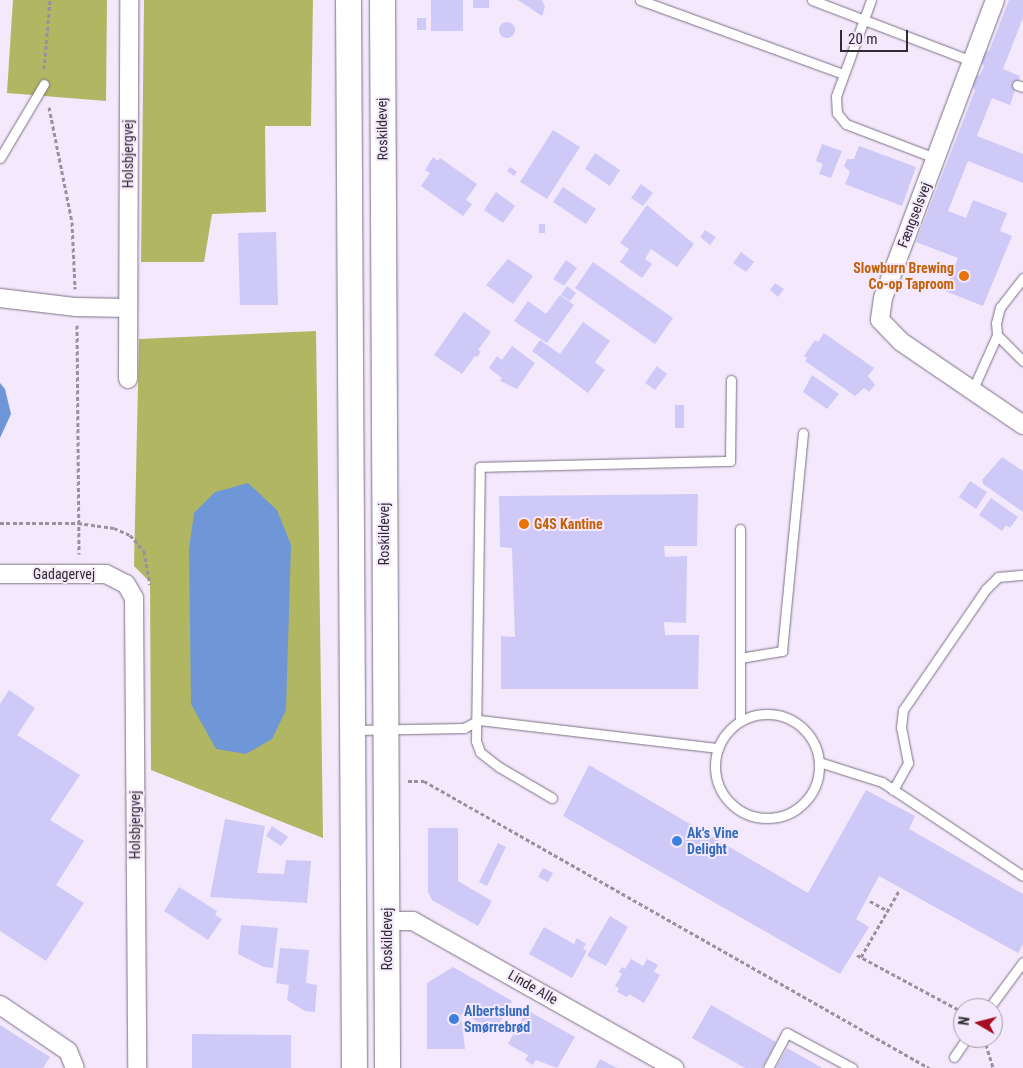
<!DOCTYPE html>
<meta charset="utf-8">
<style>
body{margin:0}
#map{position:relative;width:1023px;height:1068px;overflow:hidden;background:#f4e8fc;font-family:"Roboto Condensed",sans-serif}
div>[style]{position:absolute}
.forest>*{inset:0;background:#b1b662}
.water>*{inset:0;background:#6f97d8}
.building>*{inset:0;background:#cfc9f8}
.round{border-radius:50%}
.path>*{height:3px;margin-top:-1.5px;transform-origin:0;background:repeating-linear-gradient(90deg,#99919f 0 4px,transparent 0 6.5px)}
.roads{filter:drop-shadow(0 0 1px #7b7182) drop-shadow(0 0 1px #7b7182)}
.service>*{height:9px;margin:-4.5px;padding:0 4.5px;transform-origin:4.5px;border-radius:4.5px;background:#fff}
.service>.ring{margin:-4.5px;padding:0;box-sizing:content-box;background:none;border:9px solid #fff;border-radius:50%}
.minor>*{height:18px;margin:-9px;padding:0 9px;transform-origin:9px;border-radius:9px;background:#fff}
.secondary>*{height:25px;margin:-12.5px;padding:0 12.5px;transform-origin:12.5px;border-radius:12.5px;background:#fff}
.dots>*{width:14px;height:14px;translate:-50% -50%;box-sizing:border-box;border:2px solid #f4e8fc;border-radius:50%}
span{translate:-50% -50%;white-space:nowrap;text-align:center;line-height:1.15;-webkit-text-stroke:4px #f4e8fc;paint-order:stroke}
.street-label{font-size:14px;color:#302c33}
.food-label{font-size:14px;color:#c56008;font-weight:700}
.right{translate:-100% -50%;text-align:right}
.left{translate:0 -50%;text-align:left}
.shop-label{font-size:14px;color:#366cbe;font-weight:700}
.north{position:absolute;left:953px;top:998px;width:50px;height:50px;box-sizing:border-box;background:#f4e8fc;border:1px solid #a69dac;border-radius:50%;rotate:278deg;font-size:14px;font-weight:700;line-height:20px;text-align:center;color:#302c33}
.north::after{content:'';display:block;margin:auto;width:18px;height:22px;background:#a60d22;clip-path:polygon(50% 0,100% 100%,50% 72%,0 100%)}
.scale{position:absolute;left:840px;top:30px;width:68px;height:22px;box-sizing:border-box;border:2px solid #302c33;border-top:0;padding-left:6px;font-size:15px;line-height:18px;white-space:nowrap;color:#302c33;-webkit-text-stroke:4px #f4e8fc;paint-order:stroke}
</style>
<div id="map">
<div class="forest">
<div style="clip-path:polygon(13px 0,107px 0,106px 101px,7px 93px)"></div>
<div style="clip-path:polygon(144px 0,313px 0,311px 126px,265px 126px,266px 212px,212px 214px,204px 262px,141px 262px)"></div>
<div style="clip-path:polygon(316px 331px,323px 838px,151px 770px,150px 582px,134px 566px,139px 339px)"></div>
</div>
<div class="water">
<div style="clip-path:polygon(0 383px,5px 389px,11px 414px,0 438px)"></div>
<div style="clip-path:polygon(248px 483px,277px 510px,291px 545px,286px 710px,272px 739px,246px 754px,216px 749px,191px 704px,189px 549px,194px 513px,215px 492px)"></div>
</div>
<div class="building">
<div style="clip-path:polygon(431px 0,463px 0,463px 31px,431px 31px)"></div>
<div style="clip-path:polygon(473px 0,489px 0,489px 8px,473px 8px)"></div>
<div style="clip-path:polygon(518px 0,542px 0,545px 7px,542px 16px)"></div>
<div style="clip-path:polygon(1009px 0,1023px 0,1023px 18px,1003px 69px,1020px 76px,1010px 105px,992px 98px,977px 136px,1023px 154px,1023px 183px,968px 161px,948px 211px,966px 218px,973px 200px,1007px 213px,1000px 231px,1012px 236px,983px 306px,945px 291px,958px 258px,916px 242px,975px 90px,970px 83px,972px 77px,980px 75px,984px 66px,979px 59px,981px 53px,989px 51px)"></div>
<div style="clip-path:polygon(417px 18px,426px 18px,426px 30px,417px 30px)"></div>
<div class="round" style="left:499px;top:22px;width:16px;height:16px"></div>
<div style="clip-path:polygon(553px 130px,580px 147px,547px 199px,520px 182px)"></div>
<div style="clip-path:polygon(822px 144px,842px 151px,831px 178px,819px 174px,823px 164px,816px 161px)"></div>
<div style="clip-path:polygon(859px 146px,916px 167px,902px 206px,845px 184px,850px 172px,844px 166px,847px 159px,854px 159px)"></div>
<div style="clip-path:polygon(595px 153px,620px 170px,610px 186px,585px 169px)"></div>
<div style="clip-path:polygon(433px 157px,438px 161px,440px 158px,477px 184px,466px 200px,472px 204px,463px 216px,421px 186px,430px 173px,425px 170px)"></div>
<div style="clip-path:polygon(510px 167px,517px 172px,514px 176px,507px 171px)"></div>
<div style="clip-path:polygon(641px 184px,653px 193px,643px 206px,631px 198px)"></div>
<div style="clip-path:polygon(563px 187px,596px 209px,586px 224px,553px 202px)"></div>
<div style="clip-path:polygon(496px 192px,515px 206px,503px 223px,484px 210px)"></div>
<div style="clip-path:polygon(647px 205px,694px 244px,677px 267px,651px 249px,645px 259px,652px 264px,642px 278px,620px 262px,629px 249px,620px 243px)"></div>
<div style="clip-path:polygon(539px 224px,545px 224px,545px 233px,539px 233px)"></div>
<div style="clip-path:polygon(705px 230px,716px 237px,710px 245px,700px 237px)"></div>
<div style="clip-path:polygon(276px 232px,278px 305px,240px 305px,238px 233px)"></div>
<div style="clip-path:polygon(741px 252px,754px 262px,746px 272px,733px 263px)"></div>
<div style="clip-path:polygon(508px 259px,533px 276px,513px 304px,486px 285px)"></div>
<div style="clip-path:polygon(566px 260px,577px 268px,564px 286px,553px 279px)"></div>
<div style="clip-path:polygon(593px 262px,673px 318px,655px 344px,575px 288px)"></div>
<div style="clip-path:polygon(775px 283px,784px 289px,778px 297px,770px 290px)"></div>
<div style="clip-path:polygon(567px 286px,576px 293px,570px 301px,561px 295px)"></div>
<div style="clip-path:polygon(560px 295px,574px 305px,547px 343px,514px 321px,528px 301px,546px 314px)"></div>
<div style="clip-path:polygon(464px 312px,491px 332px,478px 350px,481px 352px,477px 357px,475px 356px,462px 374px,434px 355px)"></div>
<div style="clip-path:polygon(583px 322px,610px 341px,595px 362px,605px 370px,588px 393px,532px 351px,540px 340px,560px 354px)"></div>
<div style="clip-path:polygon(824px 333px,874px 368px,868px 376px,875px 385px,869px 392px,864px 388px,855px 396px,805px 361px,807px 358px,804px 356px,815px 340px,818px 342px)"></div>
<div style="clip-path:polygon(512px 346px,535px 363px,517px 389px,500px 381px,502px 378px,489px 368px,497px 356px,502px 360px)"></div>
<div style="clip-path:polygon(657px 366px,667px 374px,655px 390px,645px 383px)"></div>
<div style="clip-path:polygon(812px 375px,839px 394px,827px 409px,803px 392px)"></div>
<div style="clip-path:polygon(675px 405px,684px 405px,684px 428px,675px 428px)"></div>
<div style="clip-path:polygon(1002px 457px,1023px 471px,1023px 512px,983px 484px,982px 480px)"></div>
<div style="clip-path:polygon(970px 481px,987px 492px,976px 509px,959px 497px)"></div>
<div style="clip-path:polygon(698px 494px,697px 546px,664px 546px,665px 557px,687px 556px,686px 623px,664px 622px,665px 635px,699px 635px,698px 689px,501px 689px,501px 636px,515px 637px,512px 548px,500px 547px,499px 496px)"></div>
<div style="clip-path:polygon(991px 498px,1018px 517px,1010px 528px,1006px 525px,1002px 531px,979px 515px)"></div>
<div style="clip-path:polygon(9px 690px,35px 708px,17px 735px,80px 775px,50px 820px,84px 841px,56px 885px,84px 903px,46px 961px,0 931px,0 704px)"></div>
<div style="clip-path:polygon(589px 765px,808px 893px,866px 790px,915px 816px,909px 829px,1023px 894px,1023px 944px,1018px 953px,879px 876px,856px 919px,869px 927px,840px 974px,563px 816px)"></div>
<div style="clip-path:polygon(225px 819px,265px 826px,257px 873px,284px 874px,286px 860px,311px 861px,307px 903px,210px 897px)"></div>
<div style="clip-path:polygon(272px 826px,288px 837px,281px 846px,266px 836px)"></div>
<div style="clip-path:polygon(428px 828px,458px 828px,458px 881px,492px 901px,478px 926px,432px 900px,428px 892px)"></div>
<div style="clip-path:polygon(498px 843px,506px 847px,487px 886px,479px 882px)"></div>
<div style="clip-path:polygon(543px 868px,553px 873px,548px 882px,538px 877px)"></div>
<div style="clip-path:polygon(179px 887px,217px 911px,215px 915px,222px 919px,208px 940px,164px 911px)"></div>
<div style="clip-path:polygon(610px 916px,628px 927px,606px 966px,587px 956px)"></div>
<div style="clip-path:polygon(241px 925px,278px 928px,273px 968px,264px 967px,238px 954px)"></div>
<div style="clip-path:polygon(544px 927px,574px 944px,577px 938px,586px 944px,583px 949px,587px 951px,572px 978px,529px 954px)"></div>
<div style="clip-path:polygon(280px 948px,309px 950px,306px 983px,317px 985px,315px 1012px,305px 1011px,287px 1000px,289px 985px,276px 983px)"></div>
<div style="clip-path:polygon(631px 959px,643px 966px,647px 959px,658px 965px,654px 972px,660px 975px,644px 1003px,629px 994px,627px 997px,617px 992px,619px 988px,615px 986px,622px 974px,619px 972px,622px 967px,625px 969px)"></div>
<div style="clip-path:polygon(453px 967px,512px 1001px,494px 1033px,464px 1013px,461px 1015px,465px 1049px,427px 1049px,427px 983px)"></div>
<div style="clip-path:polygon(711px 1005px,776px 1042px,762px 1068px,745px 1068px,692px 1038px)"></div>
<div style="clip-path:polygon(527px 1010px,575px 1037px,557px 1068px,536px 1060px,533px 1065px,525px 1060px,528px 1055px,508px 1044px)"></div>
<div style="clip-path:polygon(0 1025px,50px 1057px,43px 1068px,0 1068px)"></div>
<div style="clip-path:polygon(192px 1034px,291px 1035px,291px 1068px,192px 1068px)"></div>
<div style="clip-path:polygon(787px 1048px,822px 1068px,776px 1068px)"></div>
<div style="clip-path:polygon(600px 1059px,617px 1068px,595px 1068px)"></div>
</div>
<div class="path">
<div style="left:44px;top:69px;width:69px;rotate:-85deg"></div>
<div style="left:49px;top:107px;width:117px;rotate:78.7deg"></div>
<div style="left:72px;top:222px;width:67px;rotate:87.4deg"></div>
<div style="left:77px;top:325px;width:229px;rotate:89.5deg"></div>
<div style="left:0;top:523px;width:78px"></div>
<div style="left:78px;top:523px;width:36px;rotate:8deg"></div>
<div style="left:114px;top:528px;width:17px;rotate:24deg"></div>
<div style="left:130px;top:535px;width:21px;rotate:49deg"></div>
<div style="left:144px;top:551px;width:34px;rotate:80deg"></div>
<div style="left:408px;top:781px;width:16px"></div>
<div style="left:424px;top:781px;width:581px;rotate:29.61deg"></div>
<div style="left:870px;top:901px;width:21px;rotate:29deg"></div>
<div style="left:857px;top:955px;width:120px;rotate:28.3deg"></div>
<div style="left:861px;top:957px;width:76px;rotate:-60.1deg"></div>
<div style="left:984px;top:1038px;width:31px;rotate:73deg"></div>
</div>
<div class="roads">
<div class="service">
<div style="left:640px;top:0;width:216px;rotate:20deg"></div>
<div style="left:812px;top:0;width:171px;rotate:20.9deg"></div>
<div style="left:871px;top:0;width:102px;rotate:110deg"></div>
<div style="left:836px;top:96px;width:17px;rotate:87deg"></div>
<div style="left:837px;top:113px;width:14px;rotate:51deg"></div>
<div style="left:846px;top:124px;width:95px;rotate:20.9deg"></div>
<div style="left:1017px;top:85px;width:6px;rotate:18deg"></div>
<div style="left:0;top:158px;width:86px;rotate:-59.3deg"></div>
<div style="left:1023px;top:278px;width:37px;rotate:128deg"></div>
<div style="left:1000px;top:307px;width:16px;rotate:104deg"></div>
<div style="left:996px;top:323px;width:12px;rotate:85deg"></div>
<div style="left:997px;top:335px;width:37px;rotate:45deg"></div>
<div style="left:972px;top:391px;width:61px;rotate:-65.9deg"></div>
<div style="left:740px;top:529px;width:192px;rotate:90deg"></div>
<div style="left:740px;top:658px;width:43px;rotate:-9.5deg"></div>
<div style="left:782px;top:651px;width:219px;rotate:-84.5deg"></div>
<div class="ring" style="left:715px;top:714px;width:95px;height:95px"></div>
<div style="left:354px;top:730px;width:110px;rotate:-1deg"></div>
<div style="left:464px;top:728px;width:17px;rotate:-28deg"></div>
<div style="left:479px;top:720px;width:241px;rotate:6.7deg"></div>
<div style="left:819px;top:762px;width:66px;rotate:17.6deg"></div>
<div style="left:882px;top:782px;width:169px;rotate:33.7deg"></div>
<div style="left:893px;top:790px;width:31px;rotate:-61deg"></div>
<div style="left:908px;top:763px;width:36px;rotate:-101deg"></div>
<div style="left:901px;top:728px;width:18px;rotate:-84deg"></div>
<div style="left:903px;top:710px;width:147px;rotate:-55.6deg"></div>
<div style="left:986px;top:589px;width:17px;rotate:-45deg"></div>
<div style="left:998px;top:577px;width:25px;rotate:-5deg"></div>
<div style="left:552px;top:798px;width:61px;rotate:-149.7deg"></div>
<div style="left:499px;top:767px;width:24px;rotate:-142deg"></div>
<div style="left:480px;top:752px;width:12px;rotate:-110deg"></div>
<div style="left:476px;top:741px;width:274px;rotate:-89.2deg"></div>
<div style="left:480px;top:467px;width:250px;rotate:-1.4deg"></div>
<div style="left:730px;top:461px;width:81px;rotate:-89.3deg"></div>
<div style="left:989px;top:1008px;width:57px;rotate:-53.5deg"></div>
<div style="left:954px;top:1057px;width:23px;rotate:-56deg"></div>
<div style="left:768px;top:1068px;width:40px;rotate:-62deg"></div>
<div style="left:787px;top:1033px;width:74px;rotate:28.3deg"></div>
</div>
<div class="minor">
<div style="left:995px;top:0;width:318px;rotate:110.6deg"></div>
<div style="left:883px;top:298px;width:22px;rotate:98deg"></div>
<div style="left:880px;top:320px;width:29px;rotate:46deg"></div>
<div style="left:900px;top:341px;width:149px;rotate:34.3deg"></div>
<div style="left:0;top:298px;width:77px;rotate:6.8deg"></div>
<div style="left:76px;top:307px;width:52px;rotate:1.1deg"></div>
<div style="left:128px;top:379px;width:379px;rotate:-89.8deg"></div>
<div style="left:0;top:574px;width:106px"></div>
<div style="left:106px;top:574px;width:22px;rotate:27deg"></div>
<div style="left:126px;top:584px;width:16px;rotate:60deg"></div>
<div style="left:134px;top:598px;width:470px;rotate:89.6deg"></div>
<div style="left:387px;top:921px;width:26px"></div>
<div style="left:413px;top:921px;width:300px;rotate:29.4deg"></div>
<div style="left:0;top:1005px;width:82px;rotate:34.1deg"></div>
<div style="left:68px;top:1051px;width:18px;rotate:68deg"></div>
</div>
<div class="secondary">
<div style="left:348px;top:0;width:1068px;rotate:89.68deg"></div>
<div style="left:382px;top:0;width:1068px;rotate:89.73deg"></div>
</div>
</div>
<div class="dots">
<div style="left:964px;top:276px;background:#e8710a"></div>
<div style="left:524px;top:524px;background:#e8710a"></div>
<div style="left:677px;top:841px;background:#3f7fe0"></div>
<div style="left:454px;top:1019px;background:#3f7fe0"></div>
</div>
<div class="street-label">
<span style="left:382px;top:129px;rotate:-91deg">Roskildevej</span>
<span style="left:128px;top:154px;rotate:-90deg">Holsbjergvej</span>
<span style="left:914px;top:215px;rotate:-69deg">Fængselsvej</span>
<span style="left:384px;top:534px;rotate:-90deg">Roskildevej</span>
<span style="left:64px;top:574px">Gadagervej</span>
<span style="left:135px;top:825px;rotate:-90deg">Holsbjergvej</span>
<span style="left:387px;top:939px;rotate:-90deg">Roskildevej</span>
<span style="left:533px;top:987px;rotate:30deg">Linde Alle</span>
</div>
<div class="food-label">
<span class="right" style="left:954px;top:276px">Slowburn Brewing<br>Co-op Taproom</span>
<span class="left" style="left:534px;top:524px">G4S Kantine</span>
</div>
<div class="shop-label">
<span class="left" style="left:687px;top:841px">Ak's Vine<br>Delight</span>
<span class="left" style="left:464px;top:1019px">Albertslund<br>Smørrebrød</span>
</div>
<div class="north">N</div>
<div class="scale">20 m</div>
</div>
